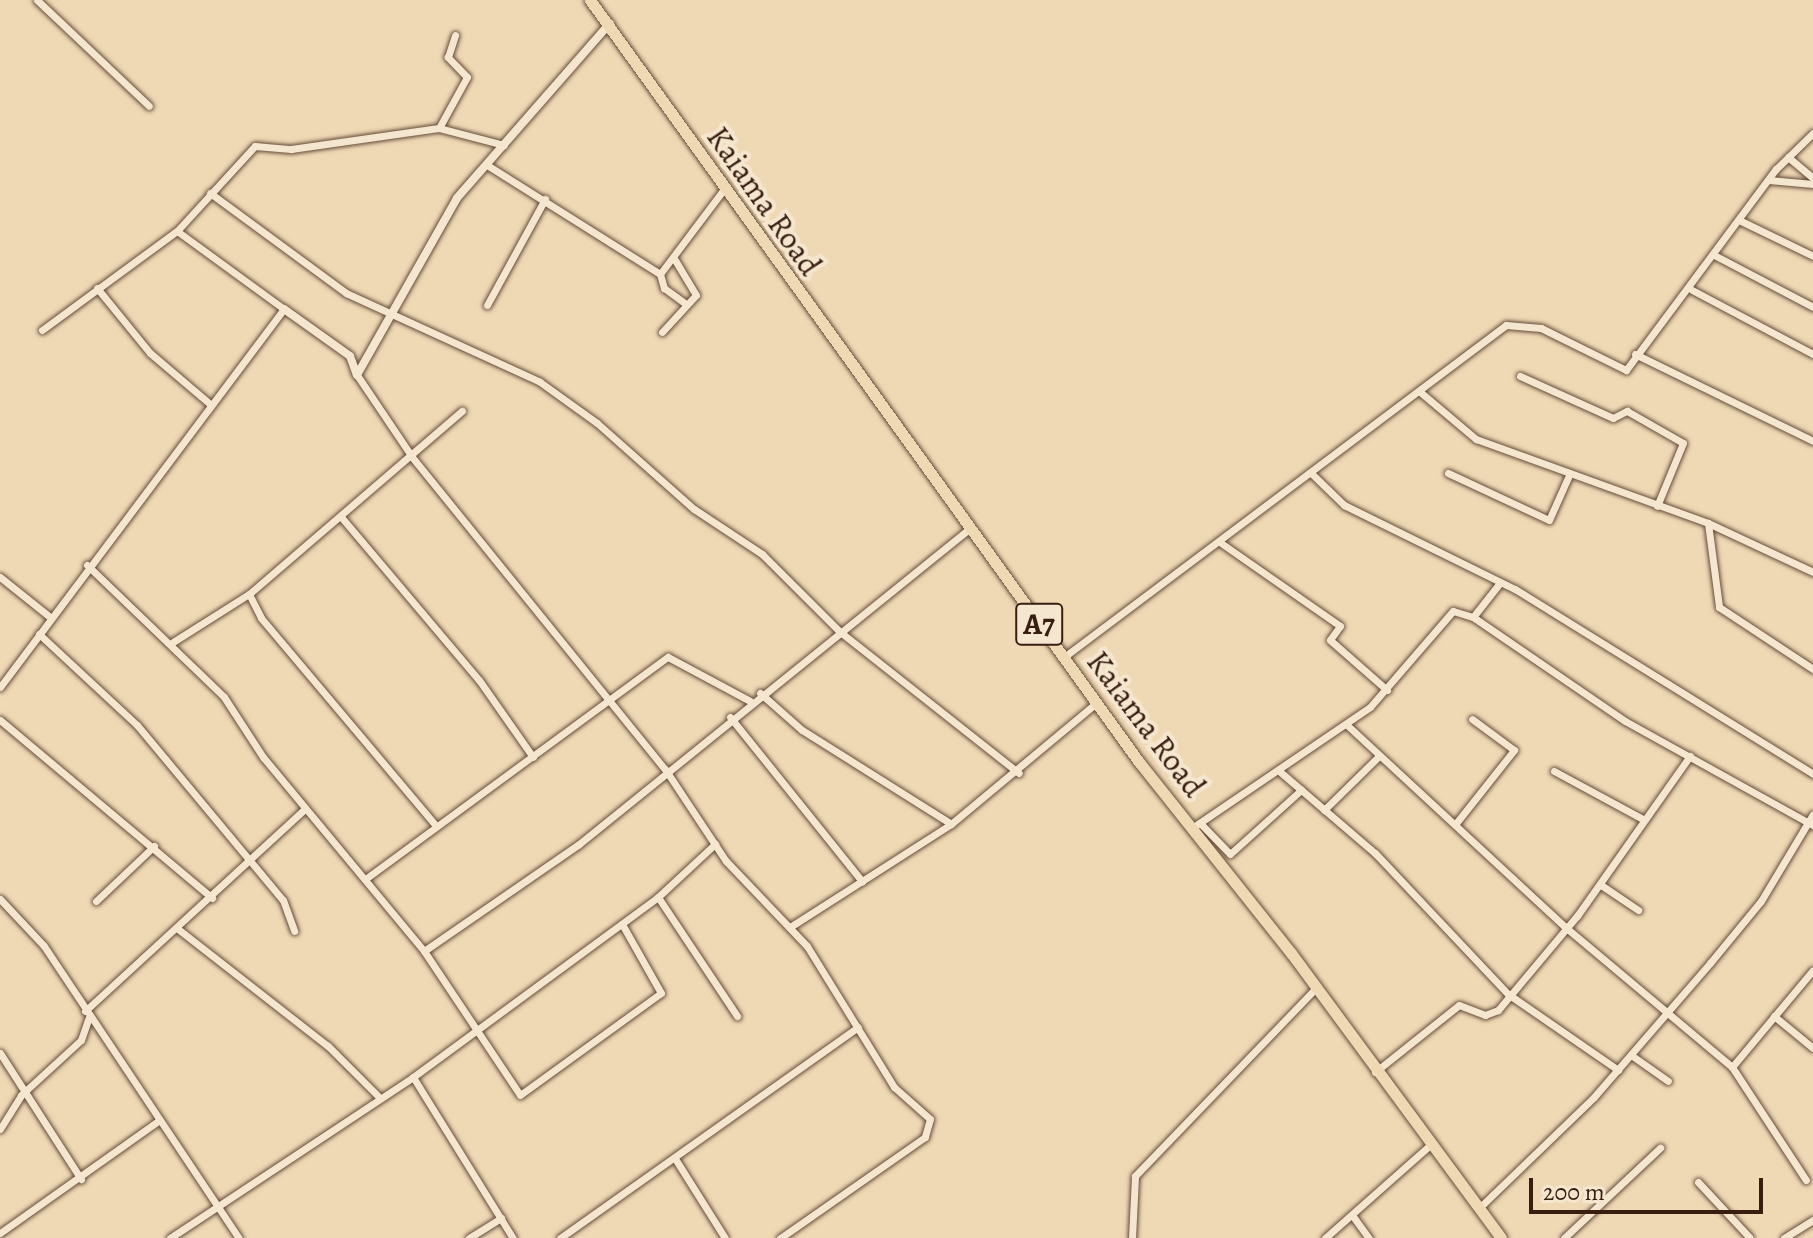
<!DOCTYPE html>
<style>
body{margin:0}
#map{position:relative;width:1813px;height:1238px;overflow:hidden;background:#efd9b5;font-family:Alegreya,serif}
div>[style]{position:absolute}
.roads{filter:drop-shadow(0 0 2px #654d3a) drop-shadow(0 0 2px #654d3a)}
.minor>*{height:7px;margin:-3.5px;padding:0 3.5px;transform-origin:3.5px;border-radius:3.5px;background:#f5e6cf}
.tertiary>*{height:8px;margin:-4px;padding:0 4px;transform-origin:4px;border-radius:4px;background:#f5e6cf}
.trunk>*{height:11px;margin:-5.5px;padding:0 5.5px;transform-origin:5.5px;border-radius:5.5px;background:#efd9b5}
span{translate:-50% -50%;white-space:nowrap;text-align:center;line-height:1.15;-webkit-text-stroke:8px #f5e6cf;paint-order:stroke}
.shield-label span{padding:2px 6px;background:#f5e6cf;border:2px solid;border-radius:6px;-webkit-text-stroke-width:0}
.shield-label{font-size:30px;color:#371e11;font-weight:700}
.street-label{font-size:32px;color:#371e11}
.scale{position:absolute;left:1529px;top:1178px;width:234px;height:36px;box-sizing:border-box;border:4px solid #371e11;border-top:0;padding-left:10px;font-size:24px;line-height:28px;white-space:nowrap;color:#371e11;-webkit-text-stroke:6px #f5e6cf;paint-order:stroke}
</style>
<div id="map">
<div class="roads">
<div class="minor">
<div style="left:37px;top:0;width:154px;rotate:43.4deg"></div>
<div style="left:439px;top:128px;width:67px;rotate:14.7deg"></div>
<div style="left:1788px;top:157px;width:33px;rotate:40deg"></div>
<div style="left:487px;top:165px;width:204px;rotate:32.2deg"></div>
<div style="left:660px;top:274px;width:106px;rotate:-53deg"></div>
<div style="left:1769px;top:180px;width:44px;rotate:5.2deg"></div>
<div style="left:210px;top:193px;width:169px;rotate:36.3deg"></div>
<div style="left:346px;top:293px;width:213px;rotate:24.6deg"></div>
<div style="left:540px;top:382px;width:70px;rotate:35.7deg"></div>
<div style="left:597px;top:423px;width:130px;rotate:41.6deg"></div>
<div style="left:694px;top:509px;width:82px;rotate:33.5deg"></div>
<div style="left:762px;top:554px;width:109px;rotate:45deg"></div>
<div style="left:839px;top:631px;width:229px;rotate:38.3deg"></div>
<div style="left:1741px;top:221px;width:80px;rotate:25.9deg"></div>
<div style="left:1716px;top:256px;width:110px;rotate:27.7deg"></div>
<div style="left:660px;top:274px;width:15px;rotate:74deg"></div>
<div style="left:664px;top:288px;width:24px;rotate:36deg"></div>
<div style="left:97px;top:288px;width:84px;rotate:50.8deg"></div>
<div style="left:150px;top:353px;width:79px;rotate:40.4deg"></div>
<div style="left:1692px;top:290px;width:137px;rotate:27.9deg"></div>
<div style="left:487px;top:305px;width:121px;rotate:-61.3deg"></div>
<div style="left:42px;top:330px;width:167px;rotate:-36.3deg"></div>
<div style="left:662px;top:332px;width:50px;rotate:-47.4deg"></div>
<div style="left:696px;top:295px;width:41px;rotate:-121deg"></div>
<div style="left:1635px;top:354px;width:198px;rotate:26deg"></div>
<div style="left:357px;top:375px;width:99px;rotate:56.1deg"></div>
<div style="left:412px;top:457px;width:402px;rotate:51deg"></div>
<div style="left:665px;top:769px;width:110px;rotate:56.5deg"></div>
<div style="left:726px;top:861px;width:117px;rotate:46.4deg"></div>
<div style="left:807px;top:946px;width:166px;rotate:58.3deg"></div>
<div style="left:894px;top:1087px;width:48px;rotate:41.6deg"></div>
<div style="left:930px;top:1119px;width:19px;rotate:106deg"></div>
<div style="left:925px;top:1137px;width:177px;rotate:145.1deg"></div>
<div style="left:1520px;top:376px;width:102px;rotate:24.3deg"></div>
<div style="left:1613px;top:418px;width:16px;rotate:-27deg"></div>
<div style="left:1627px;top:411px;width:64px;rotate:29.7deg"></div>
<div style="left:1683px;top:443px;width:68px;rotate:112.4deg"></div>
<div style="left:1419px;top:391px;width:75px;rotate:40.1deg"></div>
<div style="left:1476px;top:439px;width:247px;rotate:19.9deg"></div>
<div style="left:1708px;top:523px;width:116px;rotate:25deg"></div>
<div style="left:1448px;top:473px;width:111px;rotate:25deg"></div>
<div style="left:1549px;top:520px;width:51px;rotate:-65.9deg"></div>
<div style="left:1312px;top:474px;width:45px;rotate:44.1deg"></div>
<div style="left:1344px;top:505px;width:191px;rotate:26.2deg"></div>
<div style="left:1515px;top:589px;width:351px;rotate:31.8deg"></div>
<div style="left:342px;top:518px;width:212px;rotate:49.8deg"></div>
<div style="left:479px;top:680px;width:94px;rotate:55deg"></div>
<div style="left:1708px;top:523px;width:85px;rotate:82.5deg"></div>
<div style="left:1719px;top:607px;width:113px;rotate:33.4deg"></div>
<div style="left:1221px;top:543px;width:145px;rotate:34.9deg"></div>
<div style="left:1340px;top:626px;width:17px;rotate:126deg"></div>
<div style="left:1330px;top:640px;width:76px;rotate:41.3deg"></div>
<div style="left:87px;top:565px;width:190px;rotate:43.9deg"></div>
<div style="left:224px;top:697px;width:72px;rotate:57deg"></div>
<div style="left:263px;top:757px;width:252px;rotate:50.3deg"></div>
<div style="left:424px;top:951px;width:173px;rotate:56.3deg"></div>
<div style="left:520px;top:1095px;width:174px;rotate:-35.9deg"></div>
<div style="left:661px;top:993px;width:79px;rotate:-119.5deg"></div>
<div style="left:0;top:577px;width:64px;rotate:38.7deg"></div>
<div style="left:1499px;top:584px;width:42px;rotate:128.2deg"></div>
<div style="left:1473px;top:617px;width:184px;rotate:34.4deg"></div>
<div style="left:1625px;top:721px;width:215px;rotate:29deg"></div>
<div style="left:249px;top:594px;width:27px;rotate:63deg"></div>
<div style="left:261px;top:618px;width:272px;rotate:49.9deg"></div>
<div style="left:39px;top:634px;width:134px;rotate:42.9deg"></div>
<div style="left:137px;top:725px;width:228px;rotate:50.2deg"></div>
<div style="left:283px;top:900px;width:33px;rotate:70deg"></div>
<div style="left:173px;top:642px;width:90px;rotate:-32.3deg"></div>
<div style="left:249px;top:594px;width:281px;rotate:-40.7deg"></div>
<div style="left:1064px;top:657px;width:553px;rotate:-36.91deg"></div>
<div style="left:1506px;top:325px;width:35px;rotate:5deg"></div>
<div style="left:1541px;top:328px;width:95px;rotate:26.3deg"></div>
<div style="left:1626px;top:370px;width:251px;rotate:-53.3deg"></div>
<div style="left:1776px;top:169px;width:52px;rotate:-44.2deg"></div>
<div style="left:0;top:687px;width:473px;rotate:-53.1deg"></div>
<div style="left:284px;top:309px;width:132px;rotate:-143.9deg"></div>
<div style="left:177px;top:231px;width:115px;rotate:-47.5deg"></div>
<div style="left:255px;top:146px;width:36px;rotate:5deg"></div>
<div style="left:291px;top:149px;width:149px;rotate:-8.1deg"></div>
<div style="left:439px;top:128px;width:58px;rotate:-61.2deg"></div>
<div style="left:467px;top:77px;width:28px;rotate:-134deg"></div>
<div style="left:448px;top:57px;width:23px;rotate:-72deg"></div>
<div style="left:760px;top:693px;width:56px;rotate:41.4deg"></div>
<div style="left:802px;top:730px;width:176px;rotate:32.2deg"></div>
<div style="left:730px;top:717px;width:211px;rotate:51.2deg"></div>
<div style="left:0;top:720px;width:277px;rotate:40deg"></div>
<div style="left:1347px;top:725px;width:296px;rotate:42.8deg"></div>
<div style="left:1564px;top:926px;width:219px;rotate:40deg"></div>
<div style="left:1732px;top:1067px;width:135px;rotate:56.8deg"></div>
<div style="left:1278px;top:770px;width:128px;rotate:40.6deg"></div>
<div style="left:1375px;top:853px;width:194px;rotate:46.7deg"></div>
<div style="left:1508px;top:994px;width:134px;rotate:34.6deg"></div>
<div style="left:1554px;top:771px;width:99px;rotate:28.4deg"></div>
<div style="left:1324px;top:810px;width:76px;rotate:-44.5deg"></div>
<div style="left:1457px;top:822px;width:92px;rotate:-51.6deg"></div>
<div style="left:1514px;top:750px;width:52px;rotate:-143.6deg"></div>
<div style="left:1200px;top:823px;width:43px;rotate:45.9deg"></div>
<div style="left:1230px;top:854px;width:96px;rotate:-42deg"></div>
<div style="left:1192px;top:828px;width:215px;rotate:-34.2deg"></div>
<div style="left:1370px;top:707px;width:127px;rotate:-49.2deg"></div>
<div style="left:1453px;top:611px;width:21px;rotate:17deg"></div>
<div style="left:368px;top:877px;width:372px;rotate:-36.3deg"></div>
<div style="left:668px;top:657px;width:93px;rotate:28.2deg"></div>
<div style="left:1601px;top:885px;width:45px;rotate:34deg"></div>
<div style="left:658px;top:897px;width:143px;rotate:56.4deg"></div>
<div style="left:0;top:899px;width:64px;rotate:46.9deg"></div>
<div style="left:44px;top:946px;width:351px;rotate:56.3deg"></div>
<div style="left:96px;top:901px;width:80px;rotate:-43.5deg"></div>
<div style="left:790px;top:927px;width:191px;rotate:-32.6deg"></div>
<div style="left:951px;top:824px;width:189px;rotate:-39.8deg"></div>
<div style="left:178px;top:929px;width:190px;rotate:38deg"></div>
<div style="left:328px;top:1046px;width:72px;rotate:45deg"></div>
<div style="left:424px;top:951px;width:188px;rotate:-34.6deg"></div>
<div style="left:579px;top:844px;width:501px;rotate:-38.93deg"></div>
<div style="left:85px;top:1011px;width:299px;rotate:-42.6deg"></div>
<div style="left:1774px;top:1016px;width:50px;rotate:39.4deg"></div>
<div style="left:0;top:1053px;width:150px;rotate:57.3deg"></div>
<div style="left:1631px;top:1055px;width:45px;rotate:35.1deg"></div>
<div style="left:1732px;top:1067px;width:126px;rotate:-50.1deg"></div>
<div style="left:1375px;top:1072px;width:107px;rotate:-38.6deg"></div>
<div style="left:1459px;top:1005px;width:28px;rotate:21deg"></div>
<div style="left:1485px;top:1015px;width:14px;rotate:-21deg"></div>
<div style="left:1498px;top:1010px;width:123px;rotate:-50deg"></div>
<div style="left:1577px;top:916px;width:196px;rotate:-54.8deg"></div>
<div style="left:413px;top:1077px;width:190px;rotate:58.2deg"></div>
<div style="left:0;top:1129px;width:40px;rotate:-58deg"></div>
<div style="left:21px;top:1095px;width:81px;rotate:-42.5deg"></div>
<div style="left:81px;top:1040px;width:24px;rotate:-71deg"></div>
<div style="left:676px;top:1160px;width:92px;rotate:57.9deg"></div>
<div style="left:1698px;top:1182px;width:76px;rotate:47.1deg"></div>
<div style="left:1478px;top:1209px;width:161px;rotate:-44deg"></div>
<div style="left:1594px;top:1097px;width:177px;rotate:-49.1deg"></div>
<div style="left:1710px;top:963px;width:80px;rotate:-50.6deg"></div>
<div style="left:1761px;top:901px;width:101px;rotate:-59.1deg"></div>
<div style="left:1352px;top:1215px;width:29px;rotate:54deg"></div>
<div style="left:0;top:1233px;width:194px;rotate:-35.3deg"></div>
<div style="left:170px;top:1238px;width:291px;rotate:-33.5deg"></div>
<div style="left:413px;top:1077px;width:304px;rotate:-36.3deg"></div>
<div style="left:658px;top:897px;width:78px;rotate:-42.9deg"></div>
<div style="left:469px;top:1238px;width:38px;rotate:-32deg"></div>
<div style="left:560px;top:1238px;width:365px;rotate:-35.3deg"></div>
<div style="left:1132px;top:1238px;width:62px;rotate:-87.2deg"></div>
<div style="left:1135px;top:1176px;width:260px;rotate:-46.1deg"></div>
<div style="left:1325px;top:1238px;width:137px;rotate:-41.5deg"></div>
<div style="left:1564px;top:1238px;width:132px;rotate:-43.2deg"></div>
<div style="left:1784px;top:1238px;width:34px;rotate:-32deg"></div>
</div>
<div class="tertiary">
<div style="left:284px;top:309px;width:81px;rotate:35.5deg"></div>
<div style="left:350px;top:356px;width:20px;rotate:70deg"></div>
<div style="left:357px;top:375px;width:203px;rotate:-60.5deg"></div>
<div style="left:457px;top:198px;width:232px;rotate:-48.8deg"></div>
</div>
<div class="trunk">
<div style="left:590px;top:0;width:939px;rotate:54.23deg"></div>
<div style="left:1139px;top:762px;width:244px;rotate:51.5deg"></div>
<div style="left:1291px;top:953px;width:354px;rotate:53.6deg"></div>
</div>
</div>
<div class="shield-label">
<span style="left:1039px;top:624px">A7</span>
</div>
<div class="street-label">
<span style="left:764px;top:201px;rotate:55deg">Kaiama Road</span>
<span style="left:1146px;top:724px;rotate:53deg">Kaiama Road</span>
</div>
<div class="scale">200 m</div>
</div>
